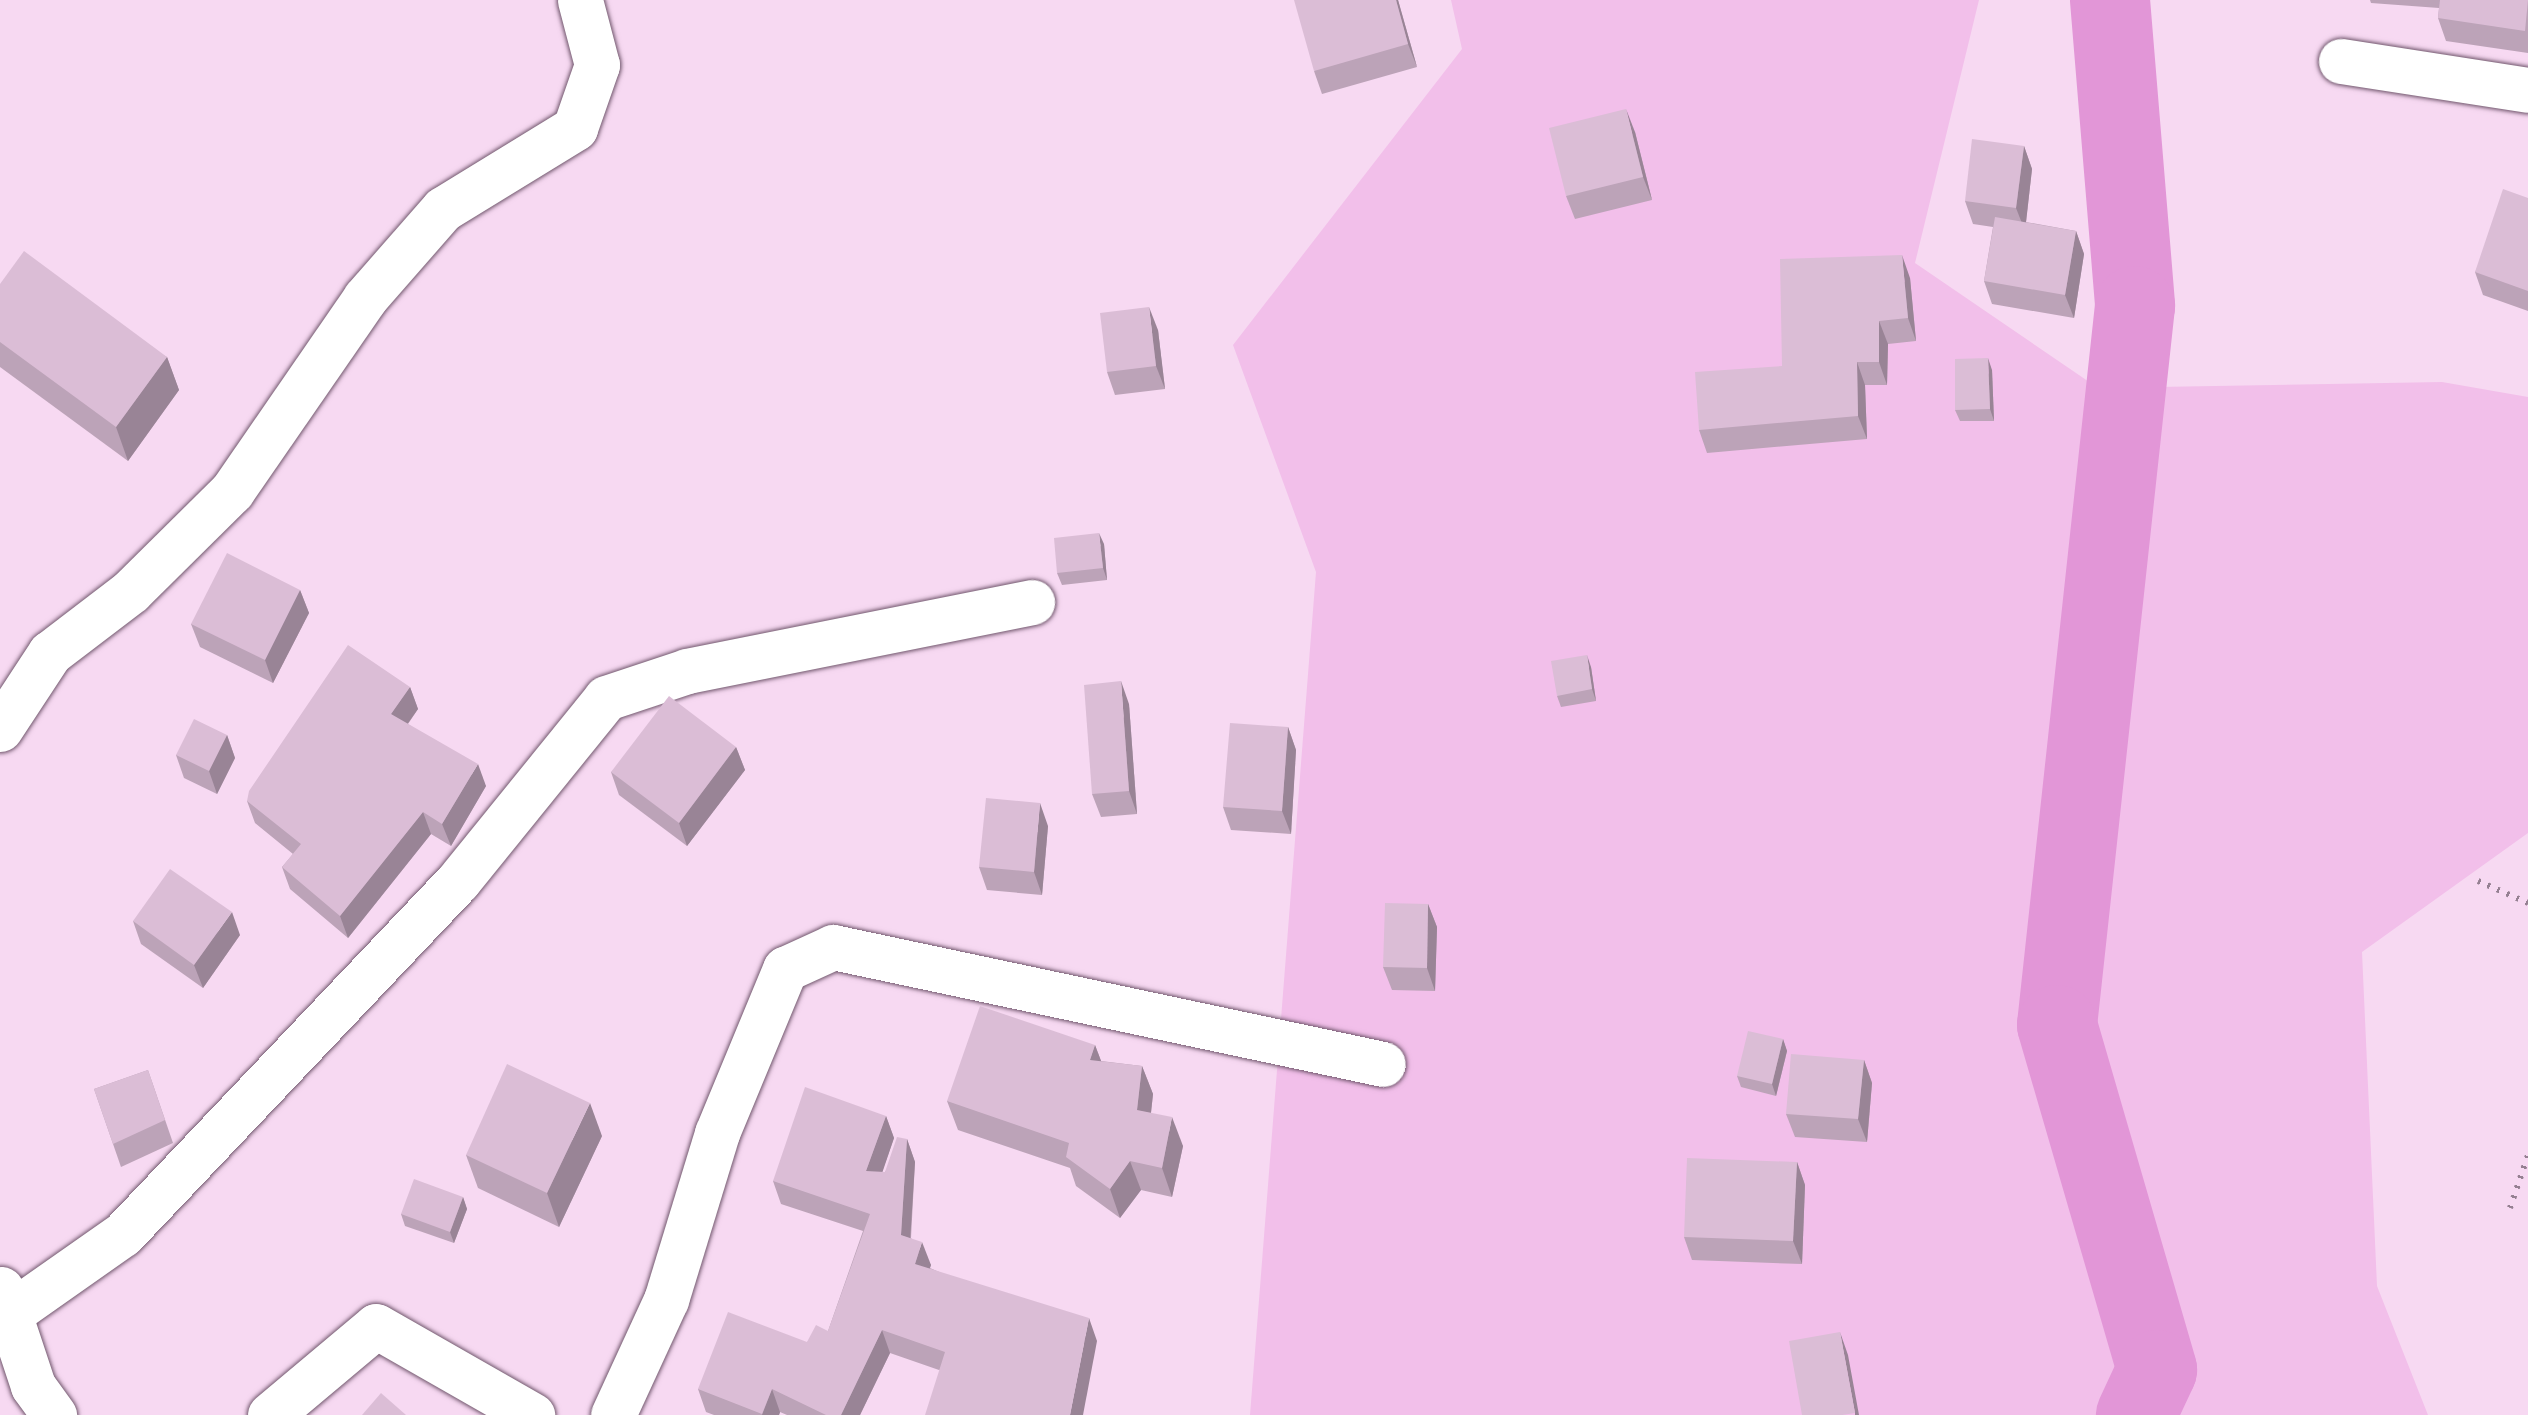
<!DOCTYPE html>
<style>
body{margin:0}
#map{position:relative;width:2528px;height:1415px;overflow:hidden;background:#f7d9f2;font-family:"PT Serif",serif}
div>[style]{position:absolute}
.green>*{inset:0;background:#f2bfea}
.river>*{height:80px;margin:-40px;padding:0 40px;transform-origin:40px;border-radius:40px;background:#e296d7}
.path>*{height:6px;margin-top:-3px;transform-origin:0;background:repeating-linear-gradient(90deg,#958092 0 2.5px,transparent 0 10.5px)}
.roads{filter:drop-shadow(0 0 2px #71576d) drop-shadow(0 0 2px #71576d)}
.minor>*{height:45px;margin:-22.5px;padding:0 22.5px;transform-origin:22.5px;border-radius:22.5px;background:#fff}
.wall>*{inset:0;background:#bca3b8}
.shaded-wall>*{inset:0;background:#998496}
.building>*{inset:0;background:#dbbdd6}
span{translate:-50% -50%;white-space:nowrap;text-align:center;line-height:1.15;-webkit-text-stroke:9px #f7d9f2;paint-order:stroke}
</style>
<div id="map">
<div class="green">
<div style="clip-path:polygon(1451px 0,1979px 0,1915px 263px,2098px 388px,2442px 382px,2528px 397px,2528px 833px,2362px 952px,2377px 1286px,2428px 1415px,1250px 1415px,1316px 572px,1233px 345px,1462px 49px)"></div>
</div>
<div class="river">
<div style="left:2110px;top:0;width:307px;rotate:85.3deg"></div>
<div style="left:2135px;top:306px;width:723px;rotate:96.19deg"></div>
<div style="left:2057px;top:1025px;width:359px;rotate:73.8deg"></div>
<div style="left:2157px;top:1370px;width:50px;rotate:115deg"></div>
</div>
<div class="path">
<div style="left:2478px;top:881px;width:55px;rotate:23.7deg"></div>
<div style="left:2510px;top:1208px;width:56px;rotate:-71.2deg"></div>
</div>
<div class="roads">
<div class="minor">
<div style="left:2341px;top:61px;width:189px;rotate:8.8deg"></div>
<div style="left:0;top:729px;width:91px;rotate:-56.7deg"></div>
<div style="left:50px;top:653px;width:102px;rotate:-37.4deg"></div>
<div style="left:131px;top:591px;width:142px;rotate:-44.7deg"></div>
<div style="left:232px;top:491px;width:234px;rotate:-55.4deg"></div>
<div style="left:365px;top:298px;width:118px;rotate:-48.8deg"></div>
<div style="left:443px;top:209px;width:155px;rotate:-31.5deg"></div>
<div style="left:575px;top:128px;width:67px;rotate:-70.8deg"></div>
<div style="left:597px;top:65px;width:67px;rotate:-104.7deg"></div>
<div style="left:1px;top:1289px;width:102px;rotate:71.7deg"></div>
<div style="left:33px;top:1386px;width:36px;rotate:54deg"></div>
<div style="left:9px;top:1314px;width:139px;rotate:-35.1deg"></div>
<div style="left:123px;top:1234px;width:487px;rotate:-46.5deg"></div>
<div style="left:458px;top:881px;width:235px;rotate:-51deg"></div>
<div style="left:606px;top:698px;width:85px;rotate:-18.4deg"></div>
<div style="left:687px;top:671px;width:352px;rotate:-11.3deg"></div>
<div style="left:270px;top:1415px;width:138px;rotate:-40deg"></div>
<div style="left:376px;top:1326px;width:180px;rotate:29.7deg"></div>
<div style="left:613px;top:1415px;width:127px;rotate:-65.3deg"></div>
<div style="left:666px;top:1300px;width:175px;rotate:-73deg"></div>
<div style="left:717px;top:1133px;width:178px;rotate:-67.5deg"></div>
<div style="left:785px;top:969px;width:53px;rotate:-24.6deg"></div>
<div style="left:833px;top:947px;width:562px;rotate:12.01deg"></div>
</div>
</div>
<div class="wall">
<div style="clip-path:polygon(1398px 0,1417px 67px,1322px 94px,1314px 71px)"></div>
<div style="clip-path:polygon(2370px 0,2528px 0,2528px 53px,2446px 41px,2438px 18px,2439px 8px,2371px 3px)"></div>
<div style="clip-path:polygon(1635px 132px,1652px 200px,1575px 219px,1566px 196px)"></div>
<div style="clip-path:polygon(2024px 146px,2032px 169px,2026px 222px,2076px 231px,2084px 254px,2074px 318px,1992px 304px,1984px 281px,1993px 227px,1973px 224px,1965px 201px)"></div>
<div style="clip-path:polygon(2528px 198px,2528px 311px,2483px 295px,2475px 272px)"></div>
<div style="clip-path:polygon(1910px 278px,1916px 341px,1888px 344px,1887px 385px,1865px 385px,1867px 439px,1707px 453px,1699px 430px)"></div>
<div style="clip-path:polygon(0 284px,167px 357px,179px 390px,128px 461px,0 367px)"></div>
<div style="clip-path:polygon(1158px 330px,1165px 389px,1115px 395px,1107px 372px)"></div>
<div style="clip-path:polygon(1992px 370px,1994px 421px,1960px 421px,1955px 410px)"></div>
<div style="clip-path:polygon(1104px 544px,1107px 580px,1062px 585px,1057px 573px)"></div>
<div style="clip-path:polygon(300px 590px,309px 613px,273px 683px,200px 647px,191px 624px)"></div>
<div style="clip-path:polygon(1591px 667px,1596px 701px,1561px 707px,1557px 696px)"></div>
<div style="clip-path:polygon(410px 687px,418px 709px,408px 724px,486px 786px,451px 846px,431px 834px,348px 938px,290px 889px,282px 867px,293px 854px,255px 823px,247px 801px)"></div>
<div style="clip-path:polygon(1129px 704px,1137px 814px,1101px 817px,1092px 794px)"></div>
<div style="clip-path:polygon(1288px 727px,1296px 750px,1291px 834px,1231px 830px,1223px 807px)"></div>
<div style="clip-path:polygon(227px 735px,235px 758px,217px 794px,184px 778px,176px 755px)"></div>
<div style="clip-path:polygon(736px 747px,745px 770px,687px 846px,619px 795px,611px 772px)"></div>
<div style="clip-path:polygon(1048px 826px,1042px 895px,987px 890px,979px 867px)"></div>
<div style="clip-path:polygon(1428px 904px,1437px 927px,1435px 991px,1392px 990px,1383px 967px)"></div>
<div style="clip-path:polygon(133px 921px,240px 935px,203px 988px,141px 944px)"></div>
<div style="clip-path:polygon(1783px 1039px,1787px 1051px,1776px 1096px,1741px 1087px,1737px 1076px)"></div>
<div style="clip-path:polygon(1095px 1045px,1101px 1061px,1142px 1066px,1153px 1094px,1151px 1113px,1183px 1146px,1172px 1197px,1141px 1190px,1120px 1218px,1076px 1186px,1070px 1168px,958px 1130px,947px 1101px)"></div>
<div style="clip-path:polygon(1864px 1060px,1872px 1083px,1867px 1142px,1795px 1137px,1786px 1114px)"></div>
<div style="clip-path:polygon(148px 1070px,173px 1143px,121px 1167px,94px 1089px)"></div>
<div style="clip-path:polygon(886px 1116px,894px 1138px,882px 1172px,885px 1172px,907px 1139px,915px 1162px,911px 1238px,931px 1265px,930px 1268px,1097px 1341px,939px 1370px,890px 1353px,860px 1415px,787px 1415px,780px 1412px,779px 1415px,714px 1415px,706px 1412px,698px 1389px,807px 1342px,828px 1331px,863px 1231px,781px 1204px,773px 1181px)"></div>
<div style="clip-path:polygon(602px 1136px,559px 1227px,478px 1188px,466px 1155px)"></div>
<div style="clip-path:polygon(1797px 1162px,1805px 1185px,1802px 1264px,1692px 1260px,1684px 1237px)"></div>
<div style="clip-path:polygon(463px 1197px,467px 1209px,454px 1243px,405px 1226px,401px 1214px)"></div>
</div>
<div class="shaded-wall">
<div style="clip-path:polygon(1396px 0,1398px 0,1417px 67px,1408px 44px)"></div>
<div style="clip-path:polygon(1626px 109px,1635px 132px,1652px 200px,1643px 177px)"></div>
<div style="clip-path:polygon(2024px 146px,2032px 169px,2025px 231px,2016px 208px)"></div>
<div style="clip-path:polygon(2076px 231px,2084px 254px,2074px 318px,2065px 295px)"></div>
<div style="clip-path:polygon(1902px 255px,1910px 278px,1916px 341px,1908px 318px)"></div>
<div style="clip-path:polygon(1149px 307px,1158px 330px,1165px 389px,1156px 366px)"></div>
<div style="clip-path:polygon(1879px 321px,1888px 344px,1887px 385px,1879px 362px)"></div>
<div style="clip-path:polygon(167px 357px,179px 390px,128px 461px,116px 427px)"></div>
<div style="clip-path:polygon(1988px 358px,1992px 370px,1994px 421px,1990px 409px)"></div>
<div style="clip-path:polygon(1857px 362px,1865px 385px,1867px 439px,1858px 416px)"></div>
<div style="clip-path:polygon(1099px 533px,1104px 544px,1107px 580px,1103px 568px)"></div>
<div style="clip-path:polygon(300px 590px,309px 613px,273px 683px,265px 660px)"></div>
<div style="clip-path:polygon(1587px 655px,1591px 667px,1596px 701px,1592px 689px)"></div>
<div style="clip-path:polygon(1121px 681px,1129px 704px,1137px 814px,1129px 791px)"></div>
<div style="clip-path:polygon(410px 687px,418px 709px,399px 736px,391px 714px)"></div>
<div style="clip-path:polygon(1288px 727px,1296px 750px,1291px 834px,1282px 811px)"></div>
<div style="clip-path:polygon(227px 735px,235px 758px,217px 794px,209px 771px)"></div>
<div style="clip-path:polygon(736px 747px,745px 770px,687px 846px,679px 823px)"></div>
<div style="clip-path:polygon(478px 764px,486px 786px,451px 846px,442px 824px)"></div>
<div style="clip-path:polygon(1040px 803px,1048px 826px,1042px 895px,1034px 872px)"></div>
<div style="clip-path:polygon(423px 812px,431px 834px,348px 938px,340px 916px)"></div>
<div style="clip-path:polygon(1428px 904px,1437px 927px,1435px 991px,1427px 968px)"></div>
<div style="clip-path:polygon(232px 912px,240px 935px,203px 988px,194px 965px)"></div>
<div style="clip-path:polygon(1783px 1039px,1787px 1051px,1776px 1096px,1772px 1084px)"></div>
<div style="clip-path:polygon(1095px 1045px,1106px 1074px,1090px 1060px)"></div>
<div style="clip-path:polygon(1864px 1060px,1872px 1083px,1867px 1142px,1858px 1119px)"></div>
<div style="clip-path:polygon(1142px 1066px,1153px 1094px,1148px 1139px,1137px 1110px)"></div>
<div style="clip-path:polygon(590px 1103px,602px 1136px,559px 1227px,547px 1193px)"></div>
<div style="clip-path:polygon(886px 1116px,894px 1138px,875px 1194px,866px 1171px)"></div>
<div style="clip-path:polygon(1172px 1117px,1183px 1146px,1172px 1197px,1162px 1168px)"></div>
<div style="clip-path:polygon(907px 1139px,915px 1162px,909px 1258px,901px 1235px)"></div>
<div style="clip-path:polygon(1130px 1161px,1141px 1190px,1120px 1218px,1110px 1189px)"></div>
<div style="clip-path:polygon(1797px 1162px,1805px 1185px,1802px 1264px,1793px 1241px)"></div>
<div style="clip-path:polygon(463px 1197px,467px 1209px,454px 1243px,450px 1232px)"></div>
<div style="clip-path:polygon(922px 1242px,931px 1265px,923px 1287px,915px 1264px)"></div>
<div style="clip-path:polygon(1089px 1318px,1097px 1341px,1083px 1415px,1070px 1415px)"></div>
<div style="clip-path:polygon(882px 1330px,890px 1353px,860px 1415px,841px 1415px)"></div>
<div style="clip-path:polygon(1840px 1332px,1848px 1355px,1859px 1415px,1855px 1415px,1855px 1413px)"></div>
<div style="clip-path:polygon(772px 1389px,780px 1412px,779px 1415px,762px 1415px)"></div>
</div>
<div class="building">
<div style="clip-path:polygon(1294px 0,1396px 0,1408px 44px,1314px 71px)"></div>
<div style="clip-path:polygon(2440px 0,2528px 0,2525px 31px,2438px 18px)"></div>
<div style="clip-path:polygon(1626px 109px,1643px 177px,1566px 196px,1549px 128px)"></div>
<div style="clip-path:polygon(1972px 139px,2024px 146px,2016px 208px,1965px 201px)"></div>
<div style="clip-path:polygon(2503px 189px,2528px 198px,2528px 291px,2475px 272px)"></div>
<div style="clip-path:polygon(1995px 217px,2076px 231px,2065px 295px,1984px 281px)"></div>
<div style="clip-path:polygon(24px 251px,167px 357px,116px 427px,0 342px,0 284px)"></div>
<div style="clip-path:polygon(1902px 255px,1908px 318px,1879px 321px,1879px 362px,1857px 362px,1858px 416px,1699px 430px,1695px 372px,1782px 366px,1780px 259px)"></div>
<div style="clip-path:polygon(1149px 307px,1156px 366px,1107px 372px,1100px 313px)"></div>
<div style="clip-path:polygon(1988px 358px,1990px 409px,1955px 410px,1955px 359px)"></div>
<div style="clip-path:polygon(1099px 533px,1103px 568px,1057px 573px,1054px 538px)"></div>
<div style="clip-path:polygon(227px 553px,300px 590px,265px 660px,191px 624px)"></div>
<div style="clip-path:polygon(348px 645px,410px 687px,391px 714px,478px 764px,442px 824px,423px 812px,340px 916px,282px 867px,301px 844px,247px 801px,249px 791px)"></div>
<div style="clip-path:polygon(1587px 655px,1592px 689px,1557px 696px,1551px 661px)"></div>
<div style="clip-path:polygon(1121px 681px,1129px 791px,1092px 794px,1084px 685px)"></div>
<div style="clip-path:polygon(669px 696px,736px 747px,679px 823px,611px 772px)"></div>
<div style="clip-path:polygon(194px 719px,227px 735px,209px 771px,176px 755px)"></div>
<div style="clip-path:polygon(1230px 723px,1288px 727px,1282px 811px,1223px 807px)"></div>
<div style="clip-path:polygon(986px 798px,1040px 803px,1034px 872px,979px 867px)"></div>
<div style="clip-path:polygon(170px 869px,232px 912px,194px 965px,133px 921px)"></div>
<div style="clip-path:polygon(1385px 903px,1428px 904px,1427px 968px,1383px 967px)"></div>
<div style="clip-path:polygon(980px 1006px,1095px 1045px,1090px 1060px,1142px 1066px,1137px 1110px,1172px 1117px,1162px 1168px,1130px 1161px,1110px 1189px,1066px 1157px,1069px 1143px,947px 1101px)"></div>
<div style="clip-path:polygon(1748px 1031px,1783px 1039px,1772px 1084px,1737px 1076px)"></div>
<div style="clip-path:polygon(1791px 1054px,1864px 1060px,1858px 1119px,1786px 1114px)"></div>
<div style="clip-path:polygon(507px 1064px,590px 1103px,547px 1193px,466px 1155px)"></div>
<div style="clip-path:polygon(148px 1070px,165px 1120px,113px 1144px,94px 1089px)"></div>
<div style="clip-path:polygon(805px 1087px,886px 1116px,866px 1171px,885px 1172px,897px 1137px,907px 1139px,901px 1235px,922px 1242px,915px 1264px,1089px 1318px,1070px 1415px,925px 1415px,945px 1352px,882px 1330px,841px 1415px,826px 1415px,772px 1389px,762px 1414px,698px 1389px,728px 1312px,807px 1342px,816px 1325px,828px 1331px,870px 1214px,773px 1181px)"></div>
<div style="clip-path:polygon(1687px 1158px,1797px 1162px,1793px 1241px,1684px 1237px)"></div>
<div style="clip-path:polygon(414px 1179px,463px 1197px,450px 1232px,401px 1214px)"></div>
<div style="clip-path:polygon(1840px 1332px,1855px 1413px,1842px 1415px,1802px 1415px,1789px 1341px)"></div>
<div style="clip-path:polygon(381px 1393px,406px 1415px,362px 1415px)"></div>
</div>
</div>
